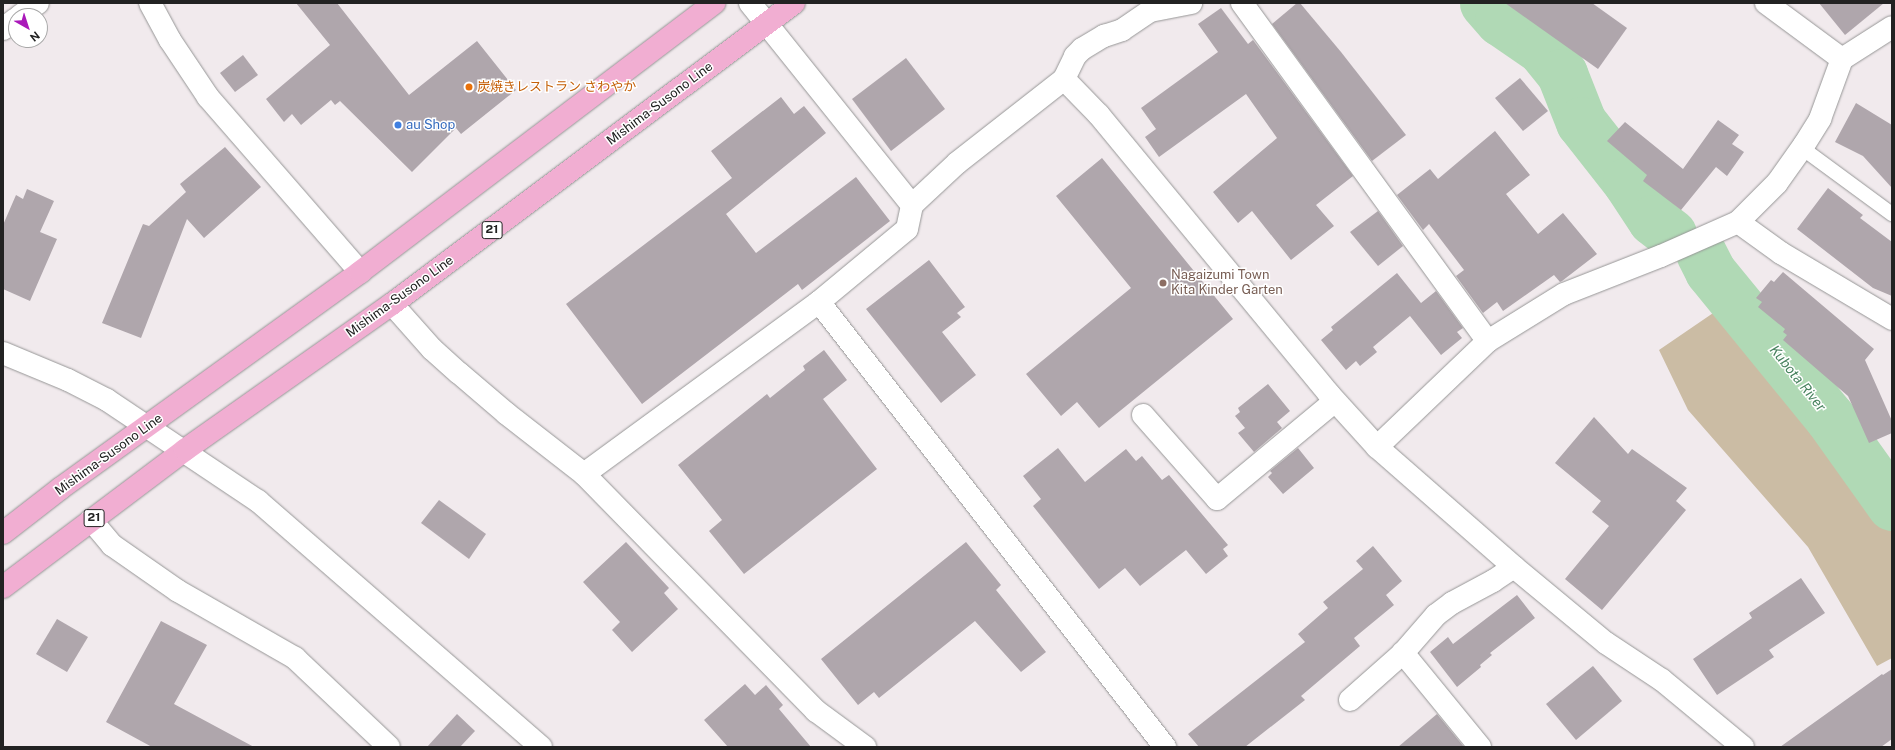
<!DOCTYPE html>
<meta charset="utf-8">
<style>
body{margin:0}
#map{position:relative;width:1895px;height:750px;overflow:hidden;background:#f1eaed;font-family:"Public Sans","Noto Sans JP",sans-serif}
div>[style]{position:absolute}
.forest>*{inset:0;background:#cbbca4}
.river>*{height:51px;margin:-25.5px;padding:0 25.5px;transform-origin:25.5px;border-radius:25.5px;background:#b0d9b5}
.building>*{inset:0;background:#afa6ac}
.roads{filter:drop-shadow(0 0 1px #969696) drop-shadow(0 0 1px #969696)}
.service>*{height:14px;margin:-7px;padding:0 7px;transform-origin:7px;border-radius:7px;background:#fff}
.minor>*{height:22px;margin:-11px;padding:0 11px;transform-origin:11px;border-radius:11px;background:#fff}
.tertiary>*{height:22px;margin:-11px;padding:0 11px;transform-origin:11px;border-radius:11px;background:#fff}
.primary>*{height:22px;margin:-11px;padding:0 11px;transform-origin:11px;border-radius:11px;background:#f1aed2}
.dots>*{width:11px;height:11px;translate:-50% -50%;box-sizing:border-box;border:2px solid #fff;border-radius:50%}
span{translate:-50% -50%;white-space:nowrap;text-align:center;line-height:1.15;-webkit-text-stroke:3px #fff;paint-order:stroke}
.shield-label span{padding:1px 3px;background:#fff;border:1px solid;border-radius:3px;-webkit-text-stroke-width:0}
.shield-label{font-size:12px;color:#222;font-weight:700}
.food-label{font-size:13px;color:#c56008}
.left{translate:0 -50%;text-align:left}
.street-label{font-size:13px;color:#222}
.shop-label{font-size:13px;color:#366cbe}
.education-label{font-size:13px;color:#785e54}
.water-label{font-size:14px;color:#47825e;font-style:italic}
.frame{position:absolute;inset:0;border:4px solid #222;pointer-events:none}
.north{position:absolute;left:8px;top:8px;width:40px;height:40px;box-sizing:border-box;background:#fff;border:1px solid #a7a7a7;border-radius:50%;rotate:141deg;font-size:11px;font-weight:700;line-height:16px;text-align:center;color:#222}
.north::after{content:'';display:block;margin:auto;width:14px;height:18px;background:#aa19ba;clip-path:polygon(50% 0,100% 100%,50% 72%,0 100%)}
</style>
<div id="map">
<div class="forest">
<div style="clip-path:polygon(1719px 309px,1892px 514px,1892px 658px,1877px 666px,1808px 547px,1688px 410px,1659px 350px)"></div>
</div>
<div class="river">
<div style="left:1485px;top:3px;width:23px;rotate:49deg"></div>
<div style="left:1500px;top:20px;width:51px;rotate:34.6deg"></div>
<div style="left:1542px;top:49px;width:32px;rotate:51deg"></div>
<div style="left:1562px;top:74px;width:52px;rotate:68.4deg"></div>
<div style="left:1581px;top:122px;width:76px;rotate:51.9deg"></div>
<div style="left:1628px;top:182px;width:45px;rotate:56.7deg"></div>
<div style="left:1653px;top:220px;width:23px;rotate:38deg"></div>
<div style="left:1701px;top:253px;width:20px;rotate:63deg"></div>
<div style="left:1710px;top:271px;width:190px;rotate:50.8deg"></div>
<div style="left:1830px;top:418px;width:107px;rotate:54.5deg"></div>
</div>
<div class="building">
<div style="clip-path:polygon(296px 3px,337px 3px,409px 95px,477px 41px,516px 90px,461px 134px,456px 128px,412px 172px,340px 101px,335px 105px,331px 100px,301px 125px,292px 114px,284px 122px,266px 99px,330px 45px)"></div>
<div style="clip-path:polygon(1297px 3px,1300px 3px,1341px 52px,1406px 135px,1372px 161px,1272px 24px)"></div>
<div style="clip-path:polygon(1505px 3px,1592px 3px,1627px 28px,1598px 69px)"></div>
<div style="clip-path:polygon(1819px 3px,1884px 3px,1845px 35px)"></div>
<div style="clip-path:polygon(1221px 8px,1248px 44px,1253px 40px,1353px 176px,1316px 205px,1334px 226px,1291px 260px,1252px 211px,1238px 223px,1213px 192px,1277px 138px,1246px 94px,1159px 157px,1145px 137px,1156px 129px,1141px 108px,1218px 52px,1198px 24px)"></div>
<div style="clip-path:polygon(243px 55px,258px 75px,235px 92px,220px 73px)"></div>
<div style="clip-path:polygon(906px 58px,945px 109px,891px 151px,852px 99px)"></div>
<div style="clip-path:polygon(1520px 78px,1548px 111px,1523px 131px,1495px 98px)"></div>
<div style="clip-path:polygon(781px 97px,794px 114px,804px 106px,826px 133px,726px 214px,756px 253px,856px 177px,890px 221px,802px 290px,798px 284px,642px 404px,566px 304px,732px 178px,711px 151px)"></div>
<div style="clip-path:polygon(1856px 103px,1892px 125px,1892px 188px,1863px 156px,1835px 142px)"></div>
<div style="clip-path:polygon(1718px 120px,1739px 135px,1732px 144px,1744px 152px,1727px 176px,1716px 167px,1681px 210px,1643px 181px,1647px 175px,1607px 141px,1625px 122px,1683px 169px)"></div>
<div style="clip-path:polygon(1495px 131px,1530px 175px,1506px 194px,1538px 234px,1563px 213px,1597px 254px,1562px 281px,1560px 282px,1554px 275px,1503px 311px,1497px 302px,1483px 313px,1456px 276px,1464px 270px,1429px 224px,1423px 230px,1397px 195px,1430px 169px,1438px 179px)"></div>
<div style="clip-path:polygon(225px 147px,261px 187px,204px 238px,187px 219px,141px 338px,102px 323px,143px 224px,149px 226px,186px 192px,180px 184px)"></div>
<div style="clip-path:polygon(1102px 158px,1233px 319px,1099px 428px,1077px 402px,1061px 416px,1026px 374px,1131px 288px,1056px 196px)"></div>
<div style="clip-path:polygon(1828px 188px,1863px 215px,1860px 218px,1892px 242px,1892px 296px,1873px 288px,1797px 229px)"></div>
<div style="clip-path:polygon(27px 189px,54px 201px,40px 232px,57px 239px,30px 301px,3px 289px,3px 225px,16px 195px,23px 199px)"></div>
<div style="clip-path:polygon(1378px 211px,1403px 246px,1378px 266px,1350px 232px)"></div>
<div style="clip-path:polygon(929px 260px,965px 307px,957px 313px,961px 317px,942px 332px,976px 375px,941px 403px,866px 309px)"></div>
<div style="clip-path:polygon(1783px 272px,1874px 349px,1865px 360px,1892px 421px,1892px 433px,1869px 443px,1848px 396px,1783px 340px,1787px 335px,1783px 332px,1785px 329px,1758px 307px,1762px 302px,1756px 298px,1771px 280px,1774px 282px)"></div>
<div style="clip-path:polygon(1397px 273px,1421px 303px,1436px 291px,1463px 328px,1457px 332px,1462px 338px,1441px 355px,1410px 316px,1373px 347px,1377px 352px,1360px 366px,1356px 361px,1346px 370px,1321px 340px,1333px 330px,1331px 327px)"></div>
<div style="clip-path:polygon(824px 350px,847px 380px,823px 399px,877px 469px,744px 574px,709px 531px,722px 520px,678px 465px,767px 394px,770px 398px,805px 370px,803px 366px)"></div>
<div style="clip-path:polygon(1268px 384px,1290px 411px,1277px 422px,1282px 428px,1254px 452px,1238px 433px,1245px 428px,1235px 416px,1240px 412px,1238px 408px)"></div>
<div style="clip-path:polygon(1594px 417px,1628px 454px,1632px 449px,1687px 488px,1676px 501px,1686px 510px,1602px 610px,1565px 579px,1609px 526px,1592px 512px,1601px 501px,1555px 463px)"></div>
<div style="clip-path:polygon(1058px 448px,1085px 482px,1126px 449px,1136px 461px,1142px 456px,1162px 480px,1169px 475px,1228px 545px,1223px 549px,1228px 556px,1206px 574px,1186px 550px,1140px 586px,1125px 568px,1099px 589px,1033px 506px,1041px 499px,1023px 476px)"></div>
<div style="clip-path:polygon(1298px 448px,1314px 468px,1283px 494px,1268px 477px,1272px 473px,1270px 471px)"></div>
<div style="clip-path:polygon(439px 500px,486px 534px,469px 559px,421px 523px)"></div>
<div style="clip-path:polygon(626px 542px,669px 588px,664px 593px,678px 609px,632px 652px,612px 630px,620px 622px,583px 582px)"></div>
<div style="clip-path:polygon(966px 542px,1001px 585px,996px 590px,1046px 652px,1021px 672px,975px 621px,879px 698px,874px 692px,858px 705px,821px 659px)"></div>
<div style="clip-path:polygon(1373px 546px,1402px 581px,1386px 595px,1394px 605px,1354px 638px,1360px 646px,1301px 696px,1305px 700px,1245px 747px,1199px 747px,1188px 734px,1305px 642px,1298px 634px,1328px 608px,1323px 602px,1363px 569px,1356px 561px)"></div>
<div style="clip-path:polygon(1801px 578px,1825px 613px,1769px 650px,1774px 657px,1717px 695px,1693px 659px,1752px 618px,1749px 613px)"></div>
<div style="clip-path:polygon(1517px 595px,1535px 618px,1490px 653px,1492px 655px,1480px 665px,1481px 667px,1457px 687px,1430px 652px,1448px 637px,1453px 644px)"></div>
<div style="clip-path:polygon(57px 619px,88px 637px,67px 672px,36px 654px)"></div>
<div style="clip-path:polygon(161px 621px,207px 645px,174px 704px,254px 747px,152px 747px,106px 722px)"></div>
<div style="clip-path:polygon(1593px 666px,1622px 701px,1576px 740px,1546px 704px)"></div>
<div style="clip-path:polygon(1892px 669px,1892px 739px,1881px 747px,1780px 747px,1882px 674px,1883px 675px)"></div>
<div style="clip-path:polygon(745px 684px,755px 695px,766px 685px,783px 705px,779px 709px,811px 747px,728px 747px,704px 720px)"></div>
<div style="clip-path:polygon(457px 714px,475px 731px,460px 747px,427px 747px)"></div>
<div style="clip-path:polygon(1437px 714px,1464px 747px,1398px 747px)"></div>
</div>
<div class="roads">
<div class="service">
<div style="left:1802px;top:148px;width:112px;rotate:36.3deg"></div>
</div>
<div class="minor">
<div style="left:150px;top:3px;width:42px;rotate:61.6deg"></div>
<div style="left:170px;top:40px;width:69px;rotate:56.3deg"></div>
<div style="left:208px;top:97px;width:232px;rotate:49deg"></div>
<div style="left:1242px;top:3px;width:418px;rotate:54deg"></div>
<div style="left:1766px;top:3px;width:94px;rotate:36.4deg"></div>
<div style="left:1064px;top:79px;width:25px;rotate:-64deg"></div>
<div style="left:1075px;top:56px;width:10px;rotate:-45deg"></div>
<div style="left:1082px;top:49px;width:26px;rotate:-31deg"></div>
<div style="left:1104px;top:36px;width:19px;rotate:-18deg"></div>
<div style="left:1122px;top:30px;width:34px;rotate:-34deg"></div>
<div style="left:1150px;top:11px;width:42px;rotate:-11deg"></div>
<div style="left:1738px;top:222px;width:53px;rotate:35.8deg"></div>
<div style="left:1781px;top:253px;width:129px;rotate:30.7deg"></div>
<div style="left:819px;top:302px;width:564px;rotate:52.13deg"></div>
<div style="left:392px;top:304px;width:60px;rotate:48.4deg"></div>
<div style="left:432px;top:349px;width:36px;rotate:42deg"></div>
<div style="left:459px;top:373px;width:63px;rotate:40.5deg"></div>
<div style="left:507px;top:414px;width:98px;rotate:37.9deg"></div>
<div style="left:584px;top:474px;width:332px;rotate:45.6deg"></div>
<div style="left:816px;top:711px;width:61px;rotate:36.3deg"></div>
<div style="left:1143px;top:415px;width:112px;rotate:48.6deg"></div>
<div style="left:1217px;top:499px;width:153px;rotate:-39.7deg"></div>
<div style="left:1377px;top:447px;width:153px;rotate:-43.7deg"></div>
<div style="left:1488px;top:341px;width:89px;rotate:-31.7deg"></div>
<div style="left:1564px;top:294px;width:104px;rotate:-21.4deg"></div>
<div style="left:1661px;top:256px;width:84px;rotate:-23.8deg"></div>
<div style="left:1738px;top:222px;width:55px;rotate:-45deg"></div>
<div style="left:1777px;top:183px;width:47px;rotate:-54.6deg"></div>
<div style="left:1804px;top:145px;width:31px;rotate:-58deg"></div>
<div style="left:1820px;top:119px;width:64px;rotate:-69.9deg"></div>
<div style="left:1842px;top:59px;width:59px;rotate:-32.6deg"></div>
<div style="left:584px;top:474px;width:291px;rotate:-36.2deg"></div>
<div style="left:819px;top:302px;width:114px;rotate:-39.7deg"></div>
<div style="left:907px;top:229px;width:25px;rotate:-78deg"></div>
<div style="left:912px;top:205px;width:62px;rotate:-43deg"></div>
<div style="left:957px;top:163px;width:136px;rotate:-38.1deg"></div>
<div style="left:1064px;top:79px;width:50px;rotate:45.8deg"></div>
<div style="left:1099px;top:115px;width:362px;rotate:50.5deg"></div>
<div style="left:1329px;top:394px;width:72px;rotate:47.8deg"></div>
<div style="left:1377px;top:447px;width:182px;rotate:41.2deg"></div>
<div style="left:1514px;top:567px;width:119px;rotate:39.6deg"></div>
<div style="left:1606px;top:643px;width:67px;rotate:33.5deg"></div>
<div style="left:1662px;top:680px;width:105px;rotate:39.6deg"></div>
<div style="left:91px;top:520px;width:33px;rotate:50deg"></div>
<div style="left:112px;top:545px;width:80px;rotate:34.9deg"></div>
<div style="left:178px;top:591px;width:135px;rotate:29.8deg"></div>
<div style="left:295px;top:658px;width:129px;rotate:43.4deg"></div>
<div style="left:1350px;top:700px;width:71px;rotate:-41.6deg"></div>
<div style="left:1480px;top:747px;width:122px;rotate:-129.3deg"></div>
<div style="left:1403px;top:653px;width:50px;rotate:-49deg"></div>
<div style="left:1436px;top:615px;width:20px;rotate:-37deg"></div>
<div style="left:1452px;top:603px;width:47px;rotate:-28.2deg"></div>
<div style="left:1493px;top:581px;width:25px;rotate:-34deg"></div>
</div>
<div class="tertiary">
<div style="left:750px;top:3px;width:259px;rotate:51.3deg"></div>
<div style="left:20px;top:16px;width:22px;rotate:-36deg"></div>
<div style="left:3px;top:29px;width:16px;rotate:-38deg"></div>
<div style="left:3px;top:353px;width:70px;rotate:22.6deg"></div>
<div style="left:68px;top:380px;width:44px;rotate:27.1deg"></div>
<div style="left:107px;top:400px;width:182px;rotate:33.8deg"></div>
<div style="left:258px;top:501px;width:375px;rotate:41deg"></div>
</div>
<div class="primary">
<div style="left:3px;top:533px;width:73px;rotate:-37.8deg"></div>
<div style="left:61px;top:488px;width:369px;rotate:-35.8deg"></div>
<div style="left:360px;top:272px;width:445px;rotate:-37.2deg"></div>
<div style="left:3px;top:587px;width:228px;rotate:-37deg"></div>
<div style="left:185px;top:450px;width:253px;rotate:-35.2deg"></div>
<div style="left:392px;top:304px;width:502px;rotate:-36.82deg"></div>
</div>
</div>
<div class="dots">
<div style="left:469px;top:87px;background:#e8710a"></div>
<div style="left:398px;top:125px;background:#3f7fe0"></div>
<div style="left:1163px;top:283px;background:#8d6e63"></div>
</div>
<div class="shield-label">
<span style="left:492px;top:230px">21</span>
<span style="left:94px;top:518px">21</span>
</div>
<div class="food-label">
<span class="left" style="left:477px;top:87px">炭焼きレストラン さわやか</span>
</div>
<div class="street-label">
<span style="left:660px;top:104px;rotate:-37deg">Mishima-Susono Line</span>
<span style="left:400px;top:297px;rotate:-36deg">Mishima-Susono Line</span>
<span style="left:109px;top:455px;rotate:-36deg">Mishima-Susono Line</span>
</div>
<div class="shop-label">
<span class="left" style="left:406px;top:125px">au Shop</span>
</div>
<div class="education-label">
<span class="left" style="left:1171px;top:283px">Nagaizumi Town<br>Kita Kinder Garten</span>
</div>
<div class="water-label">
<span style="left:1798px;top:378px;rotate:51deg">Kubota River</span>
</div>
<div class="frame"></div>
<div class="north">N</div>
</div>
